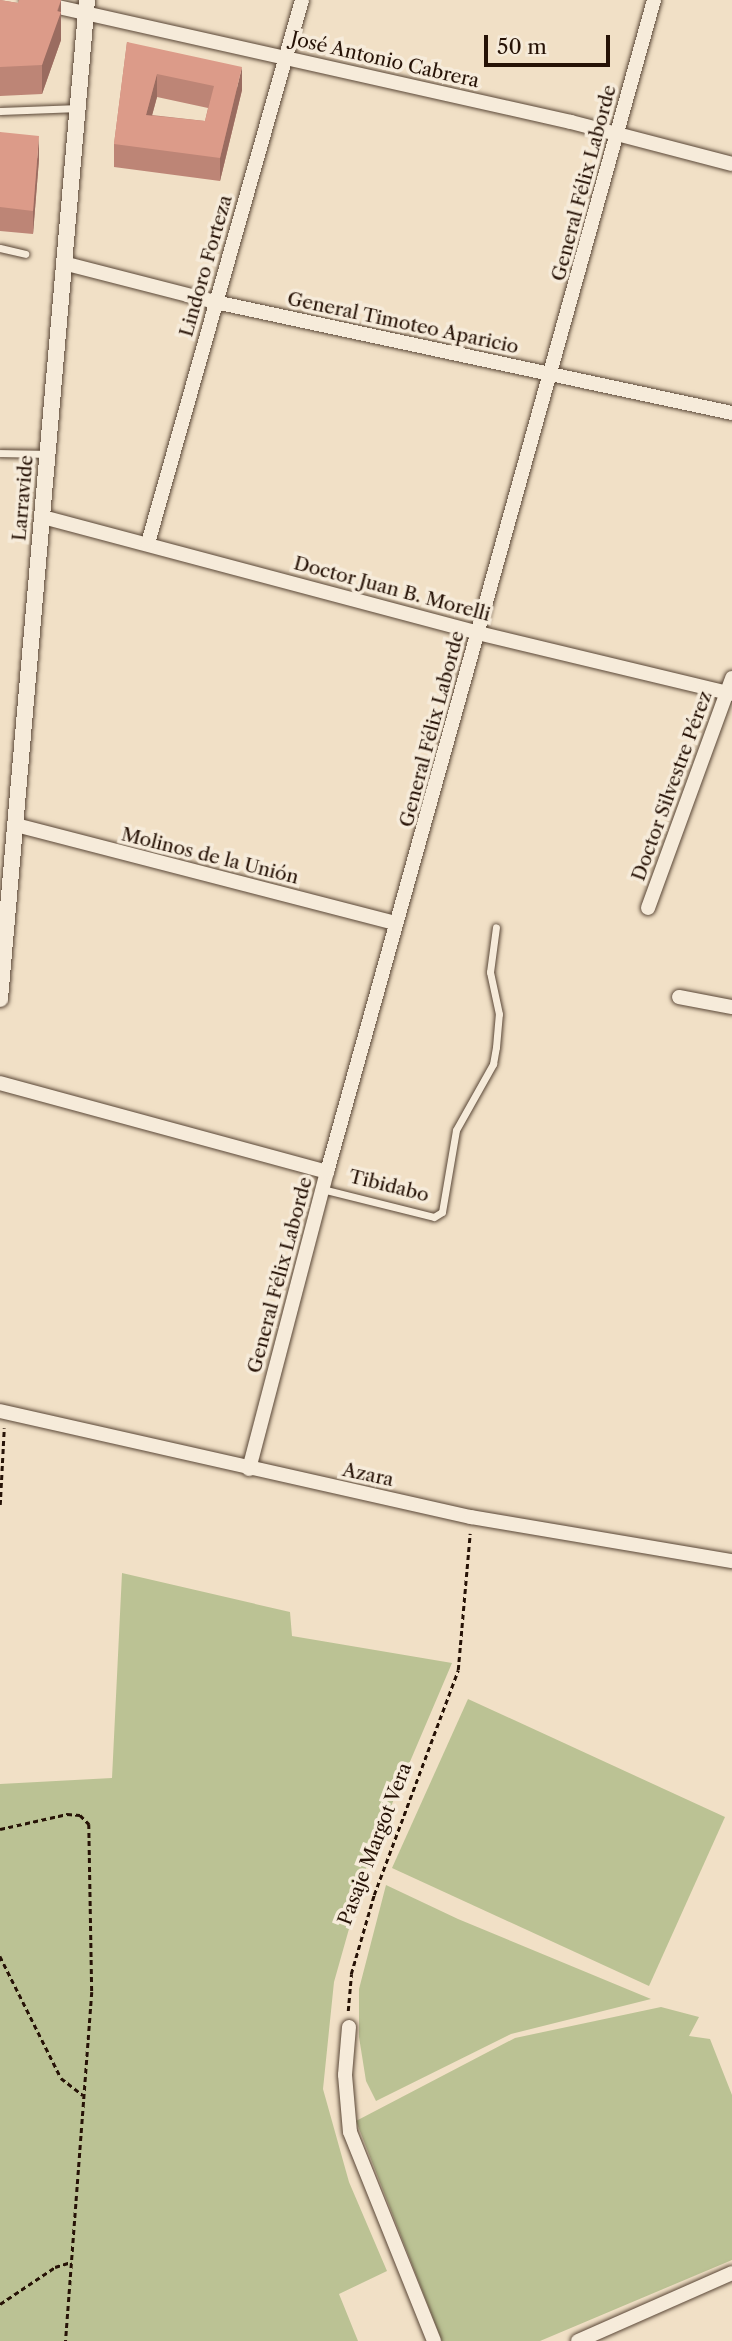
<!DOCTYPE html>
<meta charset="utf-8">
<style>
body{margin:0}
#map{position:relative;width:732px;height:2341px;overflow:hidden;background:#f1e0c6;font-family:"Libre Caslon Text",serif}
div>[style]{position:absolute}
.green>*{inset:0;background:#bbc294}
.path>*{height:2.5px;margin-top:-1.25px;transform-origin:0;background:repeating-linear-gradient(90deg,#261206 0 5px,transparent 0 8.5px)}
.roads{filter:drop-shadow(0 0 2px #594636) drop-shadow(0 0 2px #594636)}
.service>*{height:7px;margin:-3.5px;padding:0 3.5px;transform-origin:3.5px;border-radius:3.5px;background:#f6ebda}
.minor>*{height:14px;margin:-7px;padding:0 7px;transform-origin:7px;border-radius:7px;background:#f6ebda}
.tertiary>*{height:16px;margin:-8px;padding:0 8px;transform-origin:8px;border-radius:8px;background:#f6ebda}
.wall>*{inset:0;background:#bd8576}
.shaded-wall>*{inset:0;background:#9a6c60}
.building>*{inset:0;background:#dc9b89}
span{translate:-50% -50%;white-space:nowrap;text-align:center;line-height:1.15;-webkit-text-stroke:7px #f6ebda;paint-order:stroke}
.street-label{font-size:19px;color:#261206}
.scale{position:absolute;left:484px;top:35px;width:126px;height:32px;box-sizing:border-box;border:4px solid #261206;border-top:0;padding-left:9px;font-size:21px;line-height:24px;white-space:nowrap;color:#261206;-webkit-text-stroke:5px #f6ebda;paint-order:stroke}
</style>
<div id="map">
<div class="green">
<div style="clip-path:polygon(122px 1573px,290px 1612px,292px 1636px,452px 1663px,369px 1858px,334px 1982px,323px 2089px,349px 2182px,387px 2271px,339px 2294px,358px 2341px,0 2341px,0 1784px,112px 1778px)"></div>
<div style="clip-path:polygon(468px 1699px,725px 1817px,649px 1986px,392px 1868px)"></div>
<div style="clip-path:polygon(386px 1885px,458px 1919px,651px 1999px,511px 2034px,376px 2101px,366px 2081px,359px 2037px,359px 1989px)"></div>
<div style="clip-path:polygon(661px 2007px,699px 2017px,689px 2036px,710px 2039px,732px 2095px,732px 2260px,540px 2341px,442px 2341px,356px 2121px,515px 2038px)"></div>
</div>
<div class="path">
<div style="left:0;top:1505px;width:77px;rotate:-87deg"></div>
<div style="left:0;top:1829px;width:69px;rotate:-12.6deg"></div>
<div style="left:67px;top:1814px;width:13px;rotate:4deg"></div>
<div style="left:80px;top:1815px;width:13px;rotate:45deg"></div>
<div style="left:89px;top:1824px;width:168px;rotate:89deg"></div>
<div style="left:92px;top:1992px;width:350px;rotate:94.3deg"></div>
<div style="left:0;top:1956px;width:136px;rotate:63.4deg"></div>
<div style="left:61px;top:2078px;width:28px;rotate:38deg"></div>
<div style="left:348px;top:2011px;width:37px;rotate:-85deg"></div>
<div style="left:351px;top:1974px;width:82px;rotate:-73.8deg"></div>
<div style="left:374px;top:1895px;width:240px;rotate:-69.5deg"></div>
<div style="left:458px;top:1670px;width:137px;rotate:-85deg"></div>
<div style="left:0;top:2304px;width:66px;rotate:-33.9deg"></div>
<div style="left:55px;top:2267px;width:17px;rotate:-17deg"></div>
</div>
<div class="roads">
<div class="service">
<div style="left:0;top:111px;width:79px;rotate:-2.2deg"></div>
<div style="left:0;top:248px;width:26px;rotate:13deg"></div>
<div style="left:0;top:453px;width:48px;rotate:1.2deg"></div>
<div style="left:322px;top:1189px;width:115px;rotate:14deg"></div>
<div style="left:434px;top:1217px;width:9px;rotate:-32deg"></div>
<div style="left:442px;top:1212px;width:83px;rotate:-80.3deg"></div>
<div style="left:456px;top:1130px;width:76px;rotate:-60.7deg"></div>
<div style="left:493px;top:1064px;width:17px;rotate:-80deg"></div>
<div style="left:496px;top:1047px;width:33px;rotate:-85deg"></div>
<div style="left:499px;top:1014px;width:43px;rotate:-102.1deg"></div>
<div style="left:490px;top:972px;width:45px;rotate:-82.4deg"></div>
</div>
<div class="minor">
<div style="left:27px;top:0;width:558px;rotate:12.64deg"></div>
<div style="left:571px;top:122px;width:166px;rotate:14.6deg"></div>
<div style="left:67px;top:264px;width:153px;rotate:14.4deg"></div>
<div style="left:215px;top:302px;width:529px;rotate:12.12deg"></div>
<div style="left:43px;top:517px;width:450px;rotate:14.9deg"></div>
<div style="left:478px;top:633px;width:261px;rotate:13.5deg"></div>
<div style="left:148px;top:543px;width:564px;rotate:-74.17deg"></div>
<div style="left:16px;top:825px;width:392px;rotate:14.5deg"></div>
<div style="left:648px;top:908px;width:245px;rotate:-69.9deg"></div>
<div style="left:679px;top:997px;width:54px;rotate:10.7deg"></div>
<div style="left:0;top:1083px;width:339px;rotate:15.2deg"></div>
<div style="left:0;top:1411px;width:483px;rotate:12.7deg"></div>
<div style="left:471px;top:1517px;width:265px;rotate:9.6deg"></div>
<div style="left:249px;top:1469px;width:307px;rotate:-75.3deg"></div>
<div style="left:327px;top:1172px;width:1217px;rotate:-74.41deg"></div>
<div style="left:349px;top:2027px;width:48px;rotate:94.8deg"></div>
<div style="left:345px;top:2075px;width:57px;rotate:85deg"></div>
<div style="left:350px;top:2132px;width:225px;rotate:68.1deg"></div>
<div style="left:578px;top:2341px;width:168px;rotate:-23.8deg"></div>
</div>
<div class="tertiary">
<div style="left:0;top:999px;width:1003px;rotate:-85.02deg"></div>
</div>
</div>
<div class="wall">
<div style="clip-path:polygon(0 0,18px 3px,61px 0,61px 40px,42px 94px,0 96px)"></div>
<div style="clip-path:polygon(evenodd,127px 42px,242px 90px,220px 181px,114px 167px,114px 144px,127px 42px,157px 97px,208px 108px,205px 121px,152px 115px,157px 97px)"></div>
<div style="clip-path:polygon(0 132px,39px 159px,33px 234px,0 231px)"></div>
</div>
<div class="shaded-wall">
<div style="clip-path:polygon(61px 0,61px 40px,42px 94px,42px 65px)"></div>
<div style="clip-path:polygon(242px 67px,242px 90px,220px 181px,220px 158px)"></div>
<div style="clip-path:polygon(157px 74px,157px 97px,146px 138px,146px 115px)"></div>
<div style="clip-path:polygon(39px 136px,39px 159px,33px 234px,33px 211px)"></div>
</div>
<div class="building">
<div style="clip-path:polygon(0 0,18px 3px,19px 0,61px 0,57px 11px,61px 12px,42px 65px,0 67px)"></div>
<div style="clip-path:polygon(evenodd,127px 42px,242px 67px,220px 158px,114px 144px,127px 42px,157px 74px,214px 86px,205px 121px,146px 115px,157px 74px)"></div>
<div style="clip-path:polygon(0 132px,39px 136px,33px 211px,0 207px)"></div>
</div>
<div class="street-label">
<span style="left:385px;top:60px;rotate:13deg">José Antonio Cabrera</span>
<span style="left:584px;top:183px;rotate:-75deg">General Félix Laborde</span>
<span style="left:206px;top:266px;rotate:-74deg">Lindoro Forteza</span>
<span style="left:403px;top:323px;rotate:12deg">General Timoteo Aparicio</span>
<span style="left:23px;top:498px;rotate:-85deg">Larravide</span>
<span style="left:392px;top:589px;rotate:15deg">Doctor Juan B. Morelli</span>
<span style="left:432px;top:729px;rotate:-75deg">General Félix Laborde</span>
<span style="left:672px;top:786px;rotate:-70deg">Doctor Silvestre Pérez</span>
<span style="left:210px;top:856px;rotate:14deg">Molinos de la Unión</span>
<span style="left:389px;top:1186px;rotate:14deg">Tibidabo</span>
<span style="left:280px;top:1275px;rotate:-75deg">General Félix Laborde</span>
<span style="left:368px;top:1475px;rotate:12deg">Azara</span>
<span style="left:375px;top:1844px;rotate:-69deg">Pasaje Margot Vera</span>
</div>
<div class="scale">50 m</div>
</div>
